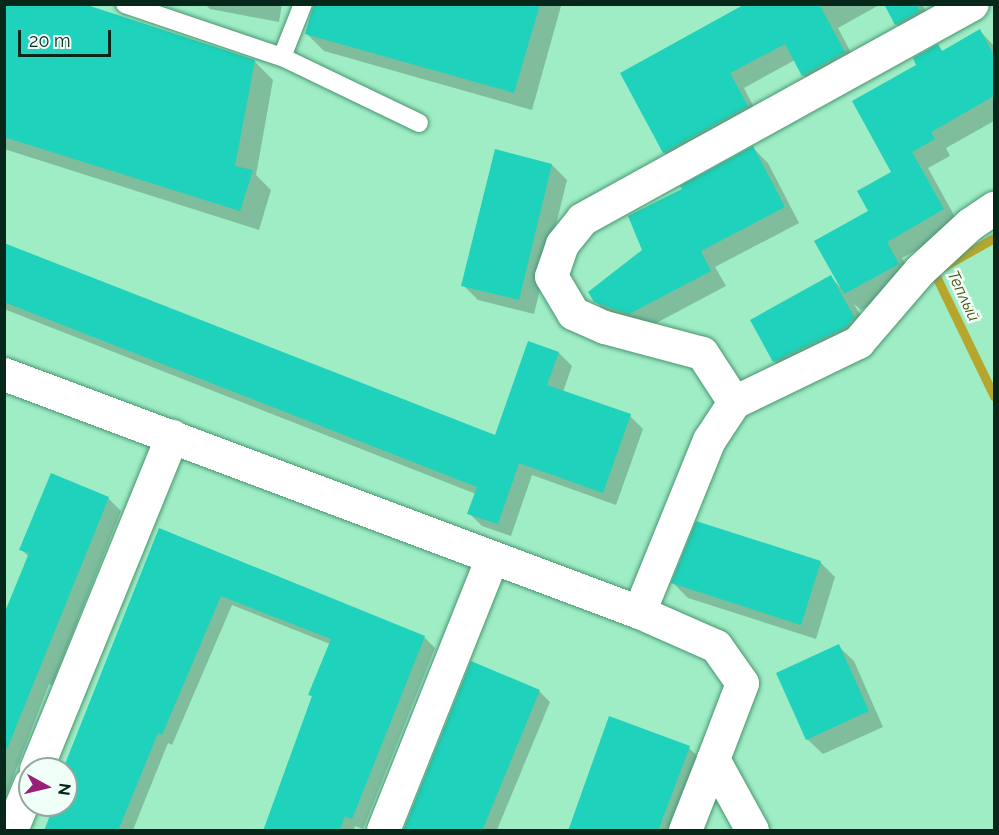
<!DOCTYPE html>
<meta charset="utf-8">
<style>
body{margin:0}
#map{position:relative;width:999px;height:835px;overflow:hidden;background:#9fedc5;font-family:Raleway,sans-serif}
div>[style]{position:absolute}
.shadow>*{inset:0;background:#0003}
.stream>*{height:9px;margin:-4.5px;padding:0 4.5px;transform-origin:4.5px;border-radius:4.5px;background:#b6a62d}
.building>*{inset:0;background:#1ed2bc}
.roads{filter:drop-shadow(0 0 2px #489471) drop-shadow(0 0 2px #489471)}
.lane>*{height:18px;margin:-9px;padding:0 9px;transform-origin:9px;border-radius:9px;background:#fff}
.street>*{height:33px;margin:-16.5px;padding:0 16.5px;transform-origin:16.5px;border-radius:16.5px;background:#fff}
span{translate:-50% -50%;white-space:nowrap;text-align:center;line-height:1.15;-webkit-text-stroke:5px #effef6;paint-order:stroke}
.water-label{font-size:16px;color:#514807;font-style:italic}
.frame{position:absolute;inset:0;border:6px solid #062719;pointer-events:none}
.north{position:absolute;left:18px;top:757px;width:60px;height:60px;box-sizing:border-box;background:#effef6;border:2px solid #92a89e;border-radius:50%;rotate:98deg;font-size:16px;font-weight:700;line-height:24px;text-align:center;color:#062719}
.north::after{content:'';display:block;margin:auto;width:21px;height:27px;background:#991f78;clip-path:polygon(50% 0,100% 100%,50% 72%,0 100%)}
.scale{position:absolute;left:18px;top:30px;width:93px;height:27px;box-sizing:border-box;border:3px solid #062719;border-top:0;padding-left:8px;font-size:18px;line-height:21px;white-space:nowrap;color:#062719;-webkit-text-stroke:4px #effef6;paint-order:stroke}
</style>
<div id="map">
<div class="shadow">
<div style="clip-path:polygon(4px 4px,254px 61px,273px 80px,256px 175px,271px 190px,259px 230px,4px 149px)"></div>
<div style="clip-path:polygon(205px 4px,282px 4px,279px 22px,210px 9px)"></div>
<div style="clip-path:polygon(315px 4px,559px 4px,561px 6px,532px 110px,324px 51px,307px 34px)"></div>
<div style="clip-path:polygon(749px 4px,881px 4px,838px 28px,859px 68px,818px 90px,803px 75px,795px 60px,744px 88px,761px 121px,679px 167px,664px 152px)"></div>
<div style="clip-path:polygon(886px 4px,922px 4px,934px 26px,911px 39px,896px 24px)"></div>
<div style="clip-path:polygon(980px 31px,994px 46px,994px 121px,946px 148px,950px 156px,928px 168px,960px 226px,902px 258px,914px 280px,861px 310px,854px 304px,873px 337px,793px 381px,774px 361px,831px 277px,840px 287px,870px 212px,893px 173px,918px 66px,938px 46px,943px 52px)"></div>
<div style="clip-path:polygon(753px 148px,768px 163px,799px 223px,715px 267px,726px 286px,645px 329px,611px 317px,595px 301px,643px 250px,684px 190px)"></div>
<div style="clip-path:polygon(496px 151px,552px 165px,567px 180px,534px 314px,478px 300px,463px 285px)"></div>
<div style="clip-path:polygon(4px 245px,496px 437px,559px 353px,572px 366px,563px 392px,630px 416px,643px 429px,616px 505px,532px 475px,511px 536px,482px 526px,469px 513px,476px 494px,4px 309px)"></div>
<div style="clip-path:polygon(108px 498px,121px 511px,52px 685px,49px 684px,4px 801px,4px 620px,29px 557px,21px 549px)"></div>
<div style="clip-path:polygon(160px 530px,424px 637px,435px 648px,363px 829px,355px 826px,354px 830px,265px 830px,313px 697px,310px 694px,330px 644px,232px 605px,172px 745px,168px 743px,133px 830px,45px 830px,56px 805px,66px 805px,64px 769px)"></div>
<div style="clip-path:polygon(820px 562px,835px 577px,816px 639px,688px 598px,673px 583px)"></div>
<div style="clip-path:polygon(838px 646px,854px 661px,883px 727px,823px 754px,807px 739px)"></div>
<div style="clip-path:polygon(472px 663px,540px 692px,550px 702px,497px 830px,405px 830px)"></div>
<div style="clip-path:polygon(689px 748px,699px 758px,672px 830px,569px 830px)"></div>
</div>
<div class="stream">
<div style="left:994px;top:238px;width:69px;rotate:150.5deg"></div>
<div style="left:934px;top:272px;width:138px;rotate:64.2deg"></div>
</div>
<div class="building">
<div style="clip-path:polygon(4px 4px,84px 4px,255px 60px,235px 166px,253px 170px,240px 211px,4px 137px)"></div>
<div style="clip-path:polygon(314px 4px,540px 4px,514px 93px,305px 34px)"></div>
<div style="clip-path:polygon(745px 4px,819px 4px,845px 52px,802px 76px,785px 44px,730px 73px,748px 106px,663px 153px,620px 73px)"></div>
<div style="clip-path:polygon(884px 4px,917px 4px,920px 11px,895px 25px)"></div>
<div style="clip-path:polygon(980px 29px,994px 56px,994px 96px,931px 132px,935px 139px,912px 152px,944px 209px,887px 242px,899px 264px,844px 294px,814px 241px,868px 211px,857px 191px,891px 172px,852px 101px,916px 65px,913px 58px,938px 44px,942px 51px)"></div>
<div style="clip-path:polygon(753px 146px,785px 207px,701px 251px,711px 271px,629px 314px,594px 302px,588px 292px,642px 250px,628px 216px,682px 189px,680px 186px)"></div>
<div style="clip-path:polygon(495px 149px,552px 164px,519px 300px,461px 286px)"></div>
<div style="clip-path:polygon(4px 243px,495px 435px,528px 341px,559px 352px,547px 385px,631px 414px,603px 493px,519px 463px,498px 524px,467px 514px,477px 487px,4px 302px)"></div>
<div style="clip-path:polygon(831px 275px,854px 317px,846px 327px,773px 362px,750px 320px)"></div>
<div style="clip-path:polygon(51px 473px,109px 497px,7px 749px,4px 748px,4px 614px,29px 553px,19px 550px)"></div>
<div style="clip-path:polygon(696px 521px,821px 561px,801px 625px,671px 583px)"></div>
<div style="clip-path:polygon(159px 528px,425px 636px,352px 819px,345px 816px,339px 831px,263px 831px,312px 696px,308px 695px,331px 639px,221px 596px,162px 735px,158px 733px,118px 831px,44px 831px,54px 805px,66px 805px,68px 769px,63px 769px)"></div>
<div style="clip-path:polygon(839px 644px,869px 711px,806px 740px,776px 673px)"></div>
<div style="clip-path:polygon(471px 661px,540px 690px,482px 831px,403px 831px)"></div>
<div style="clip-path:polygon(609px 716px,690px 746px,658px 831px,568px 831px)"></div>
</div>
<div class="roads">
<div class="lane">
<div style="left:125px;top:4px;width:166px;rotate:18.7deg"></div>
<div style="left:282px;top:57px;width:152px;rotate:25.7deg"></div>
<div style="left:282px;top:57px;width:57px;rotate:-68.4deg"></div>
</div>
<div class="street">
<div style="left:4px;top:374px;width:678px;rotate:20.55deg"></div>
<div style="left:639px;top:612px;width:84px;rotate:23.8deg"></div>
<div style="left:716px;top:646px;width:45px;rotate:54.9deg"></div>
<div style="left:742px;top:683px;width:81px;rotate:110.9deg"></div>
<div style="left:713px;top:759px;width:81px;rotate:61.2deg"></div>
<div style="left:734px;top:402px;width:59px;rotate:-123.1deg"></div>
<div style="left:702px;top:353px;width:101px;rotate:-165.1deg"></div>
<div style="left:604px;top:327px;width:34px;rotate:-156deg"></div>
<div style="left:573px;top:313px;width:43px;rotate:-120.7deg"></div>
<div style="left:551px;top:276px;width:34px;rotate:-71deg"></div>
<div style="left:562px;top:244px;width:32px;rotate:-51deg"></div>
<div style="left:582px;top:219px;width:445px;rotate:-28.9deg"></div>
<div style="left:639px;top:612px;width:186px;rotate:-67.9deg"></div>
<div style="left:709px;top:440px;width:45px;rotate:-56.7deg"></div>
<div style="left:734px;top:402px;width:138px;rotate:-25.8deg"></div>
<div style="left:858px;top:342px;width:95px;rotate:-49.3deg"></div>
<div style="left:920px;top:270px;width:68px;rotate:-42.6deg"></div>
<div style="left:970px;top:224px;width:29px;rotate:-34deg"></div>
<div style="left:36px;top:769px;width:360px;rotate:-67.8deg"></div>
<div style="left:11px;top:830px;width:50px;rotate:-67.6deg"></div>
<div style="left:383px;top:830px;width:293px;rotate:-68.2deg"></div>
<div style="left:685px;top:830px;width:76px;rotate:-68.5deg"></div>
</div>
</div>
<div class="water-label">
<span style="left:963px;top:296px;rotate:65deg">Теплый</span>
</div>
<div class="frame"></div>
<div class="north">N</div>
<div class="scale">20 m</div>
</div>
